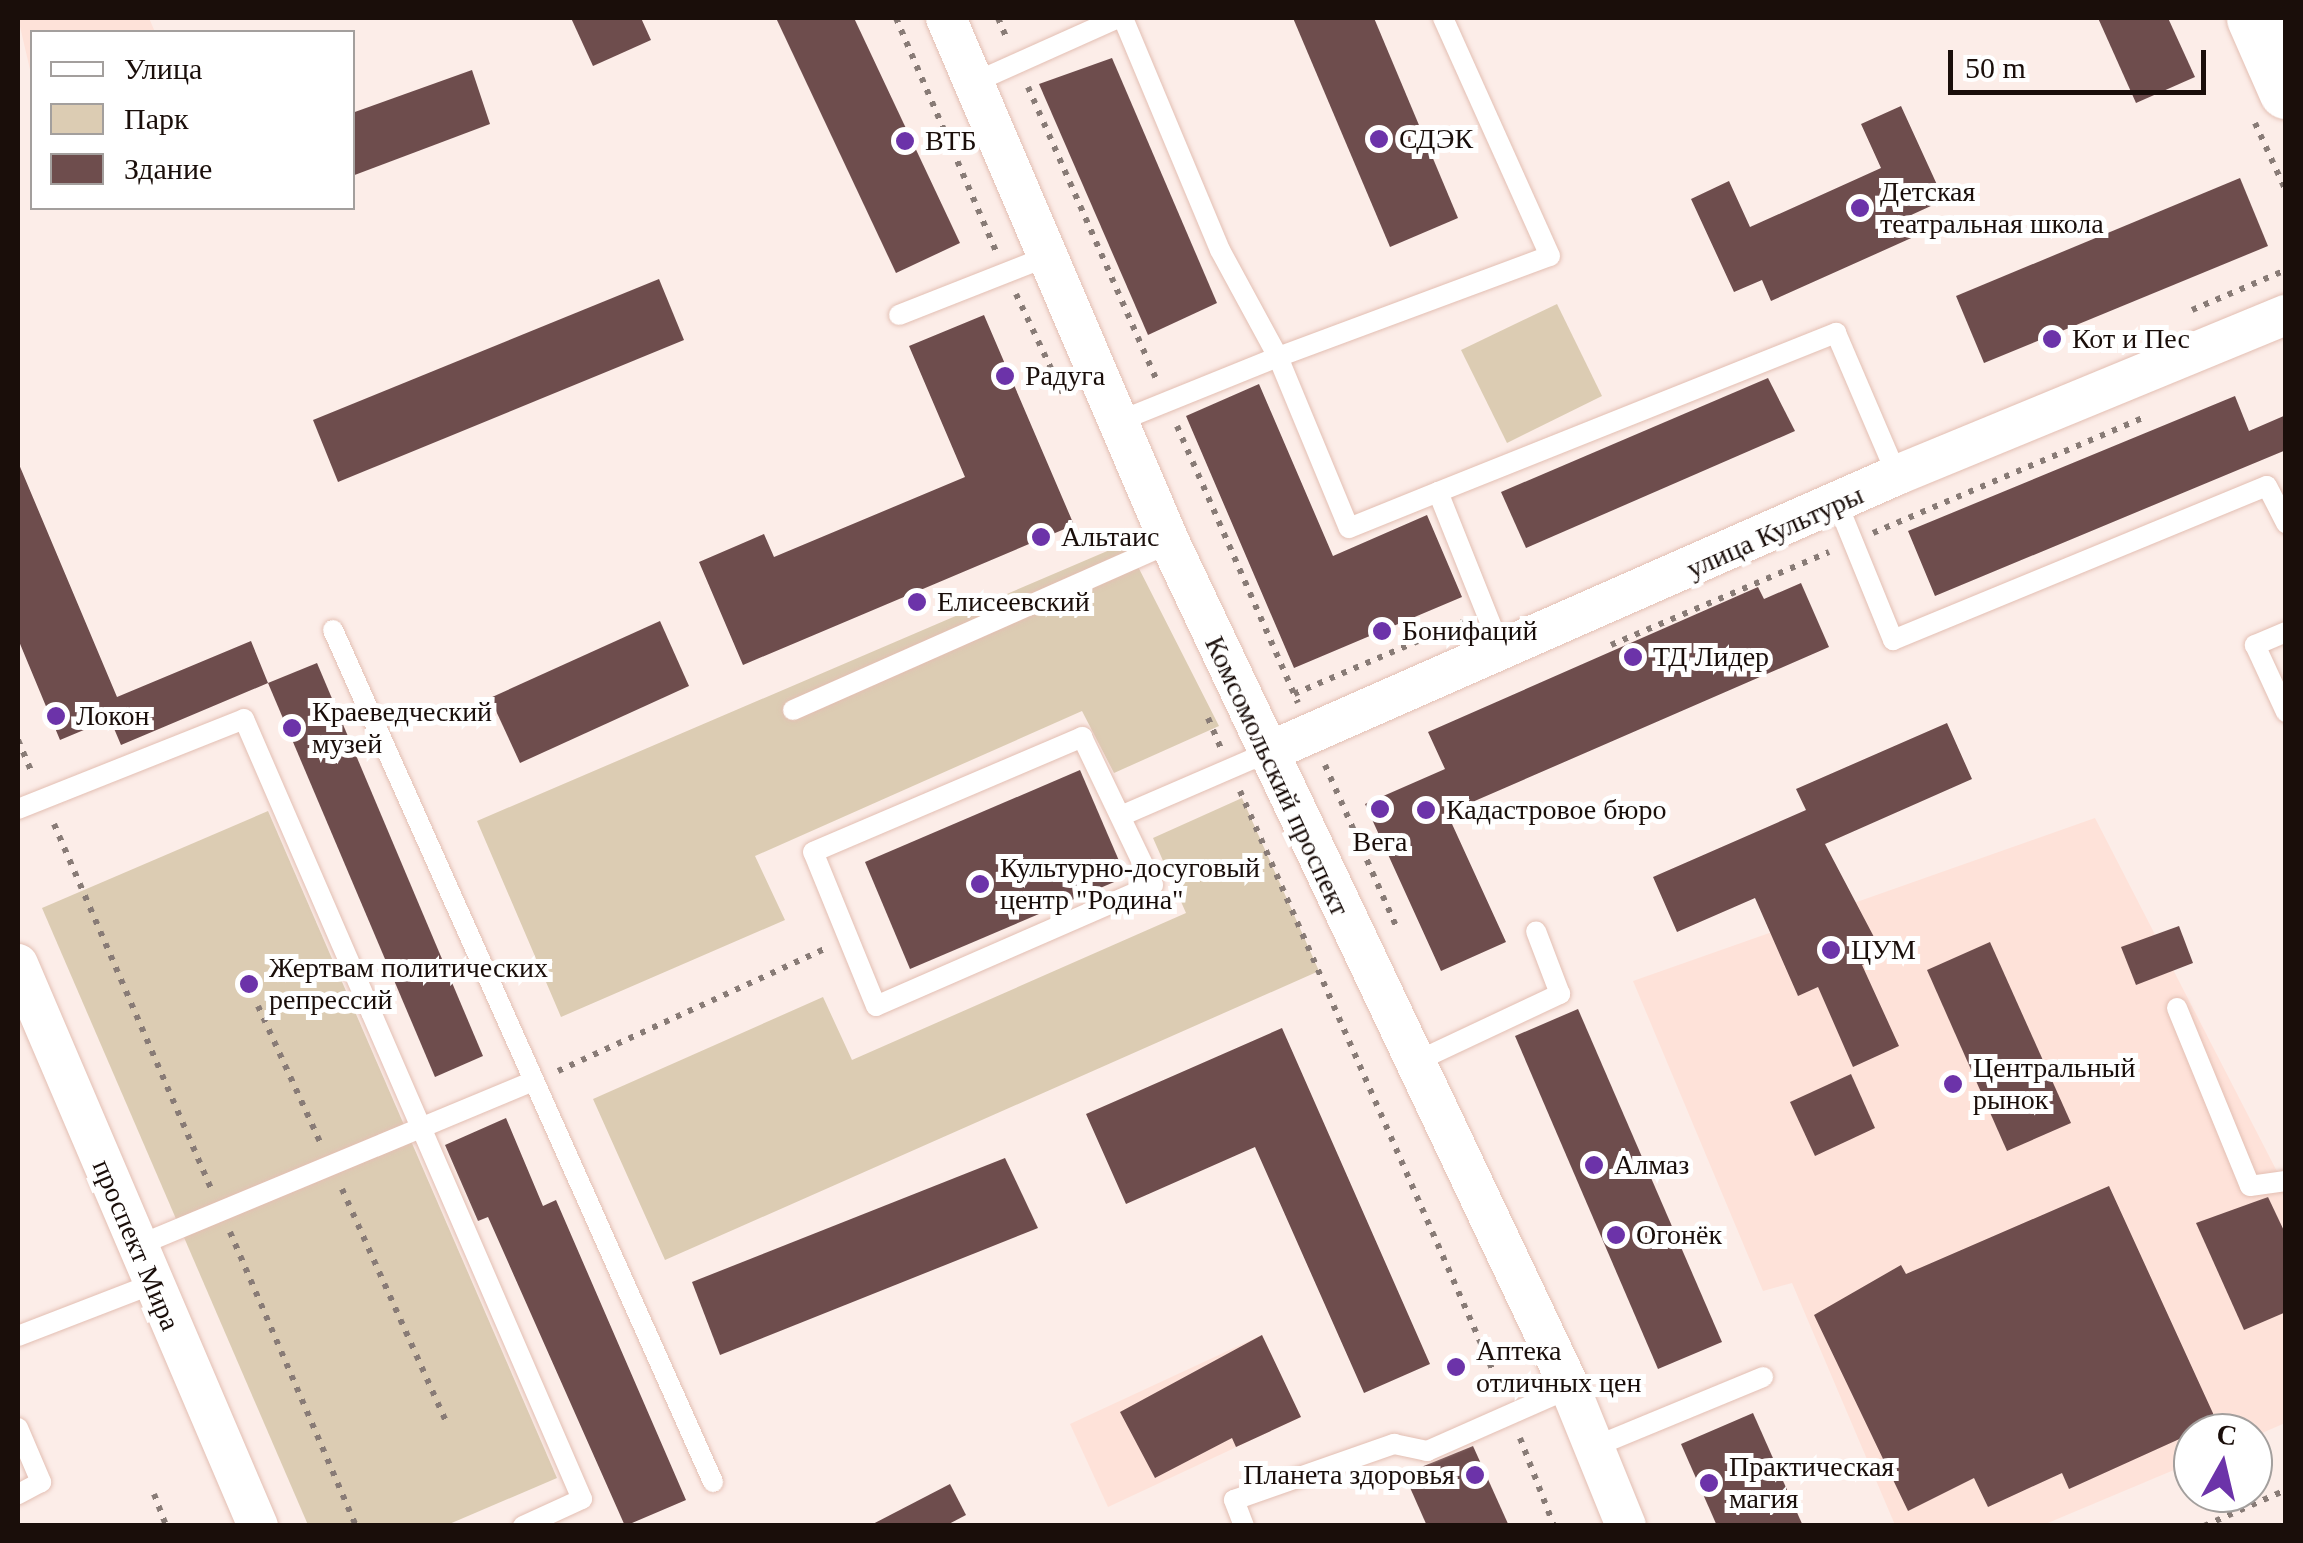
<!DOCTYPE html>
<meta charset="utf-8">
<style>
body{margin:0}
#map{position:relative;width:2303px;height:1543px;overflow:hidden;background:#fcede8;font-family:Georgia,serif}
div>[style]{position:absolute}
.built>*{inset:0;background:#fee2d9}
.green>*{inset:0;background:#dcccb3}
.building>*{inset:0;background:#6e4d4d}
.path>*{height:6px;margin-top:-3px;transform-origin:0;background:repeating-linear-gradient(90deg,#887b76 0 5px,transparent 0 13px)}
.roads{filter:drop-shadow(0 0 2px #e3bfb3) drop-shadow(0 0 2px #e3bfb3)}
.lane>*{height:20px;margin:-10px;padding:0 10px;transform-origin:10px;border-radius:10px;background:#fff}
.street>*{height:40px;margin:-20px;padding:0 20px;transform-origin:20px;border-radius:20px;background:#fff}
.secondary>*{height:55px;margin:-27.5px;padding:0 27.5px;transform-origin:27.5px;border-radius:27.5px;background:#fff}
.dots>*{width:28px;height:28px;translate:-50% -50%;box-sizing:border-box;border:5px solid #fff;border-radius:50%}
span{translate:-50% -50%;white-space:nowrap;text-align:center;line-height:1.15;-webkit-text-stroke:10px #fff;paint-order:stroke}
.poi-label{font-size:28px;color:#1a0e0a}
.left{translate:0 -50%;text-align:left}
.right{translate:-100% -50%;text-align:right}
.street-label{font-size:28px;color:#1a0e0a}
.frame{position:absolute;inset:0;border:20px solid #1a0e0a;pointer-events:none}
.legend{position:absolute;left:30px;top:30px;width:325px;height:180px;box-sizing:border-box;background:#fff;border:2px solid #a39f9d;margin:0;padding:12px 18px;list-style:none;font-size:30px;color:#1a0e0a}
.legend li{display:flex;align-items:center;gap:20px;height:50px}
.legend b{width:50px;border:2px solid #a39f9d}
.north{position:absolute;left:2173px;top:1413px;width:100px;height:100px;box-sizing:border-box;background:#fff;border:2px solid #a39f9d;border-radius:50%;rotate:8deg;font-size:28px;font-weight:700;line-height:40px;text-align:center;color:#1a0e0a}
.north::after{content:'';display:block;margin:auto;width:35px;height:45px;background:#6c33a9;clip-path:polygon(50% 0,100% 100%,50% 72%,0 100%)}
.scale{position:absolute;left:1948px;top:50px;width:258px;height:45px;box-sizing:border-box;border:5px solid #1a0e0a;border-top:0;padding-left:12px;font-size:30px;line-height:35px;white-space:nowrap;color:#1a0e0a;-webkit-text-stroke:8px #fff;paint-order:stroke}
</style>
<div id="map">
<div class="built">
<div style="clip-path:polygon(18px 18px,149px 18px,155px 32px,32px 32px,32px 78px)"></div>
<div style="clip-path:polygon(2095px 818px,2285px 1187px,2285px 1423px,2253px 1437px,2193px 1433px,2193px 1462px,2043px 1525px,1895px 1525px,1792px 1283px,1763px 1291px,1633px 981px)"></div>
<div style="clip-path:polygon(1262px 1335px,1301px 1417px,1108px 1507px,1070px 1424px)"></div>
</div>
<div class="green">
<div style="clip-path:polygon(1557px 304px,1602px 396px,1507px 443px,1461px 350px)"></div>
<div style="clip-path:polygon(1126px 543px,1219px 726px,1114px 773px,1082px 711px,755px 856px,785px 920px,561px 1017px,477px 821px)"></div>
<div style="clip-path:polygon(1242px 798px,1319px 971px,665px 1260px,593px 1099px,823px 997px,852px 1060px,1186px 913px,1153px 838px)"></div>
<div style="clip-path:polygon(268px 811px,557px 1478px,447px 1525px,308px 1525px,42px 908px)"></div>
</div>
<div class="building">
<div style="clip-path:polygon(571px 18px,641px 18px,651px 40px,593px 66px)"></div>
<div style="clip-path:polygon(776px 18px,854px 18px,960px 243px,896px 273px)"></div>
<div style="clip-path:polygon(1293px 18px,1374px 18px,1458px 218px,1390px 247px)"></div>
<div style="clip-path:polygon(2098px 18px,2168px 18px,2195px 77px,2136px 103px)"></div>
<div style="clip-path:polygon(1112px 58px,1217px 303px,1148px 335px,1039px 84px)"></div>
<div style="clip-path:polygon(472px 70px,490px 124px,352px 176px,352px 113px)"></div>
<div style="clip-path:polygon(1901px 106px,1944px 200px,1909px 216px,1918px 235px,1771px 301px,1762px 280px,1734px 292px,1691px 199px,1729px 181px,1750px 227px,1881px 168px,1861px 124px)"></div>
<div style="clip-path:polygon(2240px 178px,2268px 246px,1984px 363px,1956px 296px)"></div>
<div style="clip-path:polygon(659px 279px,684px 340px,338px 482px,313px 420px)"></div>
<div style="clip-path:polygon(984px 315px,1074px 525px,743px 665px,699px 562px,764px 534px,774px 557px,965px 477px,909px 346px)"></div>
<div style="clip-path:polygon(1768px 378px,1795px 431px,1526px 548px,1501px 492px)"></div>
<div style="clip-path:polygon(1259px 384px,1333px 556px,1427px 515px,1462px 597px,1294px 668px,1186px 416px)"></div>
<div style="clip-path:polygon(2235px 396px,2249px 431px,2286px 415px,2286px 450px,1935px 596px,1908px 531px)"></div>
<div style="clip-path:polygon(18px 462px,117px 697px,251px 641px,268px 683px,121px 745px,110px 719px,60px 740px,18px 639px)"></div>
<div style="clip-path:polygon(1801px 583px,1829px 647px,1447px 813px,1506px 942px,1441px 971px,1365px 804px,1445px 769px,1428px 732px,1758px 587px,1764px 599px)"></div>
<div style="clip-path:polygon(660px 621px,689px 686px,520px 763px,490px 698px)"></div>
<div style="clip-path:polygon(317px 663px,483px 1056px,435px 1077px,268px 683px)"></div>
<div style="clip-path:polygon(1947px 723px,1972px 779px,1825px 844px,1884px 956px,1862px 965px,1899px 1046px,1853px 1067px,1818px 987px,1798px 996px,1755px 898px,1677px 932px,1653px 877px,1806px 810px,1796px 789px)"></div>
<div style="clip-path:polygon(1080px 770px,1126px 877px,910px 969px,865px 862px)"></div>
<div style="clip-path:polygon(2179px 926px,2193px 963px,2136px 985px,2121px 947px)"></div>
<div style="clip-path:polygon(1990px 942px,2071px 1123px,2007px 1151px,1927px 970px)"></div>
<div style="clip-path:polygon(1578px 1009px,1722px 1342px,1658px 1369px,1515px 1036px)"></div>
<div style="clip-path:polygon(1282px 1028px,1430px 1364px,1364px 1393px,1255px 1147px,1126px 1204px,1086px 1114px)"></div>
<div style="clip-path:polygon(1851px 1074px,1875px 1128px,1815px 1156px,1790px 1102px)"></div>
<div style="clip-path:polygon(506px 1118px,543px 1206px,556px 1200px,686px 1500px,625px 1526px,488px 1217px,478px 1221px,445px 1145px)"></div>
<div style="clip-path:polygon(1005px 1158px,1038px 1228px,720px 1355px,692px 1282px)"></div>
<div style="clip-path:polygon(2109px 1186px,2217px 1422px,2069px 1489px,2062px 1473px,1988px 1507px,1974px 1478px,1908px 1511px,1814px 1315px,1901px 1265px,1906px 1274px)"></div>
<div style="clip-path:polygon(2268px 1197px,2286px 1235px,2286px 1312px,2244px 1330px,2196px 1223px)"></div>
<div style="clip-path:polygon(1262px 1335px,1301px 1417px,1236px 1447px,1232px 1438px,1155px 1478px,1120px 1412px)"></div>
<div style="clip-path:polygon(1753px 1413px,1803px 1526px,1717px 1526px,1681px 1444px)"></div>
<div style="clip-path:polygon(1473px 1446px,1509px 1526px,1427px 1526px,1404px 1474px)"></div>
<div style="clip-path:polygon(950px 1484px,966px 1515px,945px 1526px,869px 1526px)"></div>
</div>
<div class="path">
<div style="left:896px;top:18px;width:254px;rotate:66.8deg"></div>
<div style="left:998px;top:18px;width:23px;rotate:67deg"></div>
<div style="left:1028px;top:87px;width:318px;rotate:66.3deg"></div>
<div style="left:2255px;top:123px;width:75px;rotate:65.5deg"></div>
<div style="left:1016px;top:294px;width:113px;rotate:64.8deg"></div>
<div style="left:2192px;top:310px;width:102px;rotate:-23.1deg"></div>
<div style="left:1177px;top:426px;width:302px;rotate:66.4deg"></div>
<div style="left:1873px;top:533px;width:293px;rotate:-23.1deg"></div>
<div style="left:1611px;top:645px;width:237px;rotate:-23.1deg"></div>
<div style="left:1294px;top:694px;width:184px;rotate:-23.1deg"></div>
<div style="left:1208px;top:718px;width:33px;rotate:67deg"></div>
<div style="left:18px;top:740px;width:38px;rotate:67deg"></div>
<div style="left:1325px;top:765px;width:178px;rotate:66.2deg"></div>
<div style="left:1240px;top:791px;width:658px;rotate:66.44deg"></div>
<div style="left:54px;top:824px;width:397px;rotate:66.7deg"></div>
<div style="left:258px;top:1006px;width:149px;rotate:65.5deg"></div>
<div style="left:558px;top:1071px;width:293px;rotate:-24.6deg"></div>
<div style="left:342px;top:1189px;width:255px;rotate:65.9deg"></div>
<div style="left:230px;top:1232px;width:320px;rotate:66.8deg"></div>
<div style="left:1520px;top:1438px;width:94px;rotate:68.9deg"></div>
<div style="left:154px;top:1494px;width:34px;rotate:69deg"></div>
<div style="left:2204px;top:1526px;width:90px;rotate:-23.7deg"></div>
</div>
<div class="roads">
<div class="lane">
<div style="left:1123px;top:18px;width:251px;rotate:67.3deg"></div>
<div style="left:1220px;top:250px;width:122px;rotate:61.5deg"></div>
<div style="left:1278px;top:357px;width:290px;rotate:-20.4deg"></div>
<div style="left:1550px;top:256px;width:261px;rotate:-114.2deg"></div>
<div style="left:973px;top:83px;width:159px;rotate:-24.1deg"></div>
<div style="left:899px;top:315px;width:158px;rotate:-21.5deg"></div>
<div style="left:1117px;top:422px;width:174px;rotate:-22deg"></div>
<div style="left:1278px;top:357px;width:185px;rotate:67.5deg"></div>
<div style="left:1349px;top:528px;width:96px;rotate:-22deg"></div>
<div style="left:1438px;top:492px;width:172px;rotate:68.2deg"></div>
<div style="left:1438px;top:492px;width:429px;rotate:-21.8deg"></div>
<div style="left:1836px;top:333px;width:155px;rotate:66.8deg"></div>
<div style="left:1838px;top:505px;width:146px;rotate:67.8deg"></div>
<div style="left:1893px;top:640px;width:404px;rotate:-22.4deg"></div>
<div style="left:2267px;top:486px;width:42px;rotate:62.8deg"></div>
<div style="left:333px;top:630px;width:933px;rotate:65.96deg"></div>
<div style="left:2286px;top:632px;width:34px;rotate:157deg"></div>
<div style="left:2255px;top:645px;width:74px;rotate:65.2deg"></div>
<div style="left:793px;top:710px;width:412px;rotate:-23.9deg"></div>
<div style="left:1082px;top:737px;width:164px;rotate:64.4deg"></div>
<div style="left:1153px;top:885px;width:302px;rotate:156.4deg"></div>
<div style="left:876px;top:1006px;width:166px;rotate:-112.2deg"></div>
<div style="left:813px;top:852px;width:293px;rotate:-23.1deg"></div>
<div style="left:18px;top:809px;width:243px;rotate:-21.7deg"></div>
<div style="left:244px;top:719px;width:850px;rotate:66.57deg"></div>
<div style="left:582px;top:1499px;width:65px;rotate:155.4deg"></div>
<div style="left:1123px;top:815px;width:156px;rotate:-23.4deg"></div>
<div style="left:2177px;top:1008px;width:192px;rotate:67.7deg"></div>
<div style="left:2250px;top:1186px;width:36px;rotate:-8deg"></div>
<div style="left:1411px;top:1064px;width:165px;rotate:-25.2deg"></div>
<div style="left:1560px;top:994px;width:67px;rotate:-110.9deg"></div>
<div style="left:137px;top:1246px;width:429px;rotate:-22.6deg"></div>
<div style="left:18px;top:1336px;width:145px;rotate:-21.1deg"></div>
<div style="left:18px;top:1428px;width:59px;rotate:66.9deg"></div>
<div style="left:41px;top:1482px;width:26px;rotate:152deg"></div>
<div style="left:1594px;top:1447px;width:183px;rotate:-22.5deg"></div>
<div style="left:1244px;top:1526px;width:28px;rotate:-111deg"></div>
<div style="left:1234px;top:1500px;width:170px;rotate:-19.3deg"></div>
<div style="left:1394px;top:1444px;width:34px;rotate:12deg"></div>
<div style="left:1427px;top:1451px;width:156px;rotate:-23.8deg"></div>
</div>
<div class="street">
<div style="left:946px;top:18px;width:571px;rotate:66.89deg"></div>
<div style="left:1170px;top:543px;width:935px;rotate:64.67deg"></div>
<div style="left:1570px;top:1388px;width:149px;rotate:67.9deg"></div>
<div style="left:1266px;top:753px;width:690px;rotate:-23.78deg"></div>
<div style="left:1897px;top:475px;width:421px;rotate:-22.4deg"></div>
<div style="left:18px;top:964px;width:611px;rotate:66.88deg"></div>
</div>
<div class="secondary">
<div style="left:2254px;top:18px;width:80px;rotate:66.3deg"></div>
</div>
</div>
<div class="dots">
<div style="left:1379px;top:139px;background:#6c33a9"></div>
<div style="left:905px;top:141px;background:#6c33a9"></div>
<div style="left:1860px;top:208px;background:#6c33a9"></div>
<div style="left:2052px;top:339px;background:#6c33a9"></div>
<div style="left:1005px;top:376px;background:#6c33a9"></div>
<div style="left:1041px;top:537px;background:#6c33a9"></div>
<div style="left:917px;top:602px;background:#6c33a9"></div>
<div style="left:1382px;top:631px;background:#6c33a9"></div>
<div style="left:1633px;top:657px;background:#6c33a9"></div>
<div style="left:56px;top:716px;background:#6c33a9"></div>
<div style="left:292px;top:728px;background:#6c33a9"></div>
<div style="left:1380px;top:809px;background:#6c33a9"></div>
<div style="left:1426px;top:810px;background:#6c33a9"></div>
<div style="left:980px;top:884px;background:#6c33a9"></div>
<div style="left:1831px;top:950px;background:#6c33a9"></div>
<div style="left:249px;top:984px;background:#6c33a9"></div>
<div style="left:1953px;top:1084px;background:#6c33a9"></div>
<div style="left:1594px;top:1165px;background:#6c33a9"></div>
<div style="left:1616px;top:1235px;background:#6c33a9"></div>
<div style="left:1456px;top:1367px;background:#6c33a9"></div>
<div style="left:1475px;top:1475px;background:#6c33a9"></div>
<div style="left:1709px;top:1483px;background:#6c33a9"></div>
</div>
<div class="poi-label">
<span class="left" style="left:1399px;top:139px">СДЭК</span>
<span class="left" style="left:925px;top:141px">ВТБ</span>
<span class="left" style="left:1880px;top:208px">Детская<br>театральная школа</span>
<span class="left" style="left:2072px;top:339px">Кот и Пес</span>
<span class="left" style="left:1025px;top:376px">Радуга</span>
<span class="left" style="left:1061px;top:537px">Альтаис</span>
<span class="left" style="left:937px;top:602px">Елисеевский</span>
<span class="left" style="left:1402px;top:631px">Бонифаций</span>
<span class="left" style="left:1653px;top:657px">ТД Лидер</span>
<span class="left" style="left:312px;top:728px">Краеведческий<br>музей</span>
<span class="left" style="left:76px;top:716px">Локон</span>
<span class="left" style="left:1446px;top:810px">Кадастровое бюро</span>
<span style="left:1380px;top:842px">Вега</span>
<span class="left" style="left:1000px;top:884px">Культурно-досуговый<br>центр "Родина"</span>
<span class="left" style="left:1851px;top:950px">ЦУМ</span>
<span class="left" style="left:269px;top:984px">Жертвам политических<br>репрессий</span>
<span class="left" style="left:1973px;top:1084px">Центральный<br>рынок</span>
<span class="left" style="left:1614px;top:1165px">Алмаз</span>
<span class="left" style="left:1636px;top:1235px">Огонёк</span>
<span class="left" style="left:1476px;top:1367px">Аптека<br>отличных цен</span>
<span class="left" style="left:1729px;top:1483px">Практическая<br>магия</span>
<span class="right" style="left:1455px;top:1475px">Планета здоровья</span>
</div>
<div class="street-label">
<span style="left:1775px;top:532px;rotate:-24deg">улица Культуры</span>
<span style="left:1277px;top:776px;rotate:65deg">Комсомольский проспект</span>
<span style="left:136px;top:1245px;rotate:67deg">проспект Мира</span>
</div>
<div class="frame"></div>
<ul class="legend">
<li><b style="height:12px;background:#fff"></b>Улица</li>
<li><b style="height:28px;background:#dcccb3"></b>Парк</li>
<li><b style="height:28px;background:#6e4d4d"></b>Здание</li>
</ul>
<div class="north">С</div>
<div class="scale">50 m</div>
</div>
